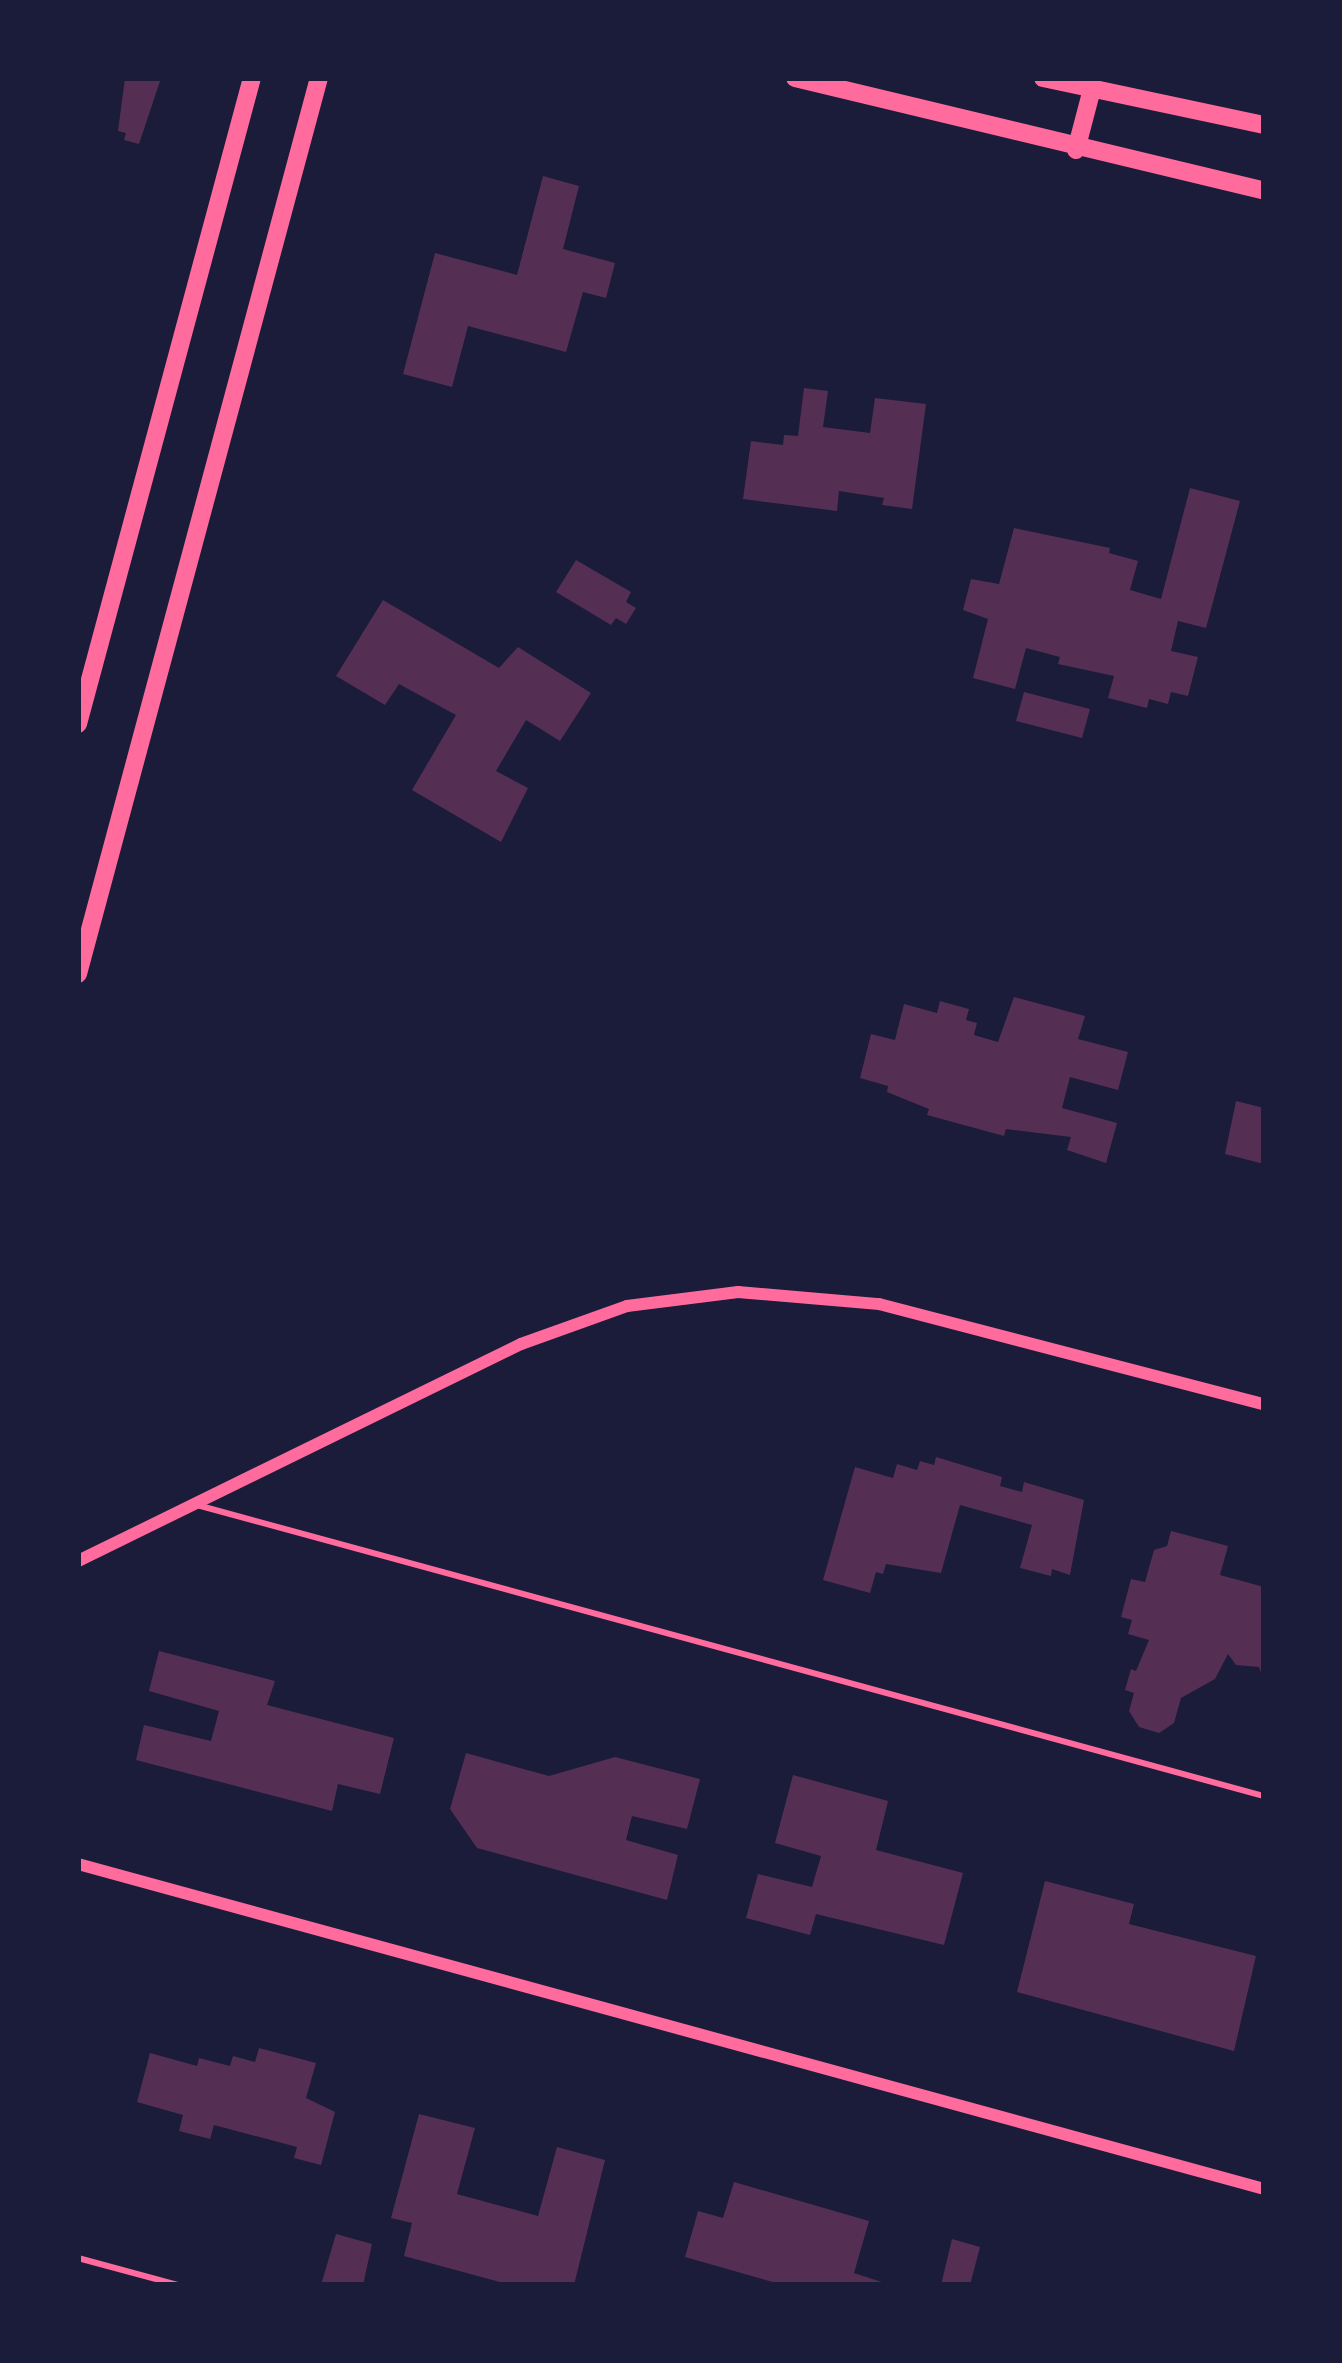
<!DOCTYPE html>
<style>
body{margin:0}
#map{position:relative;width:1342px;height:2363px;overflow:hidden;background:#1b1b3a;font-family:"DM Sans",sans-serif}
div>[style]{position:absolute}
.building>*{inset:0;background:#542f53}
.service>*{height:6px;margin:-3px;padding:0 3px;transform-origin:3px;border-radius:3px;background:#ff6b9d}
.minor>*{height:12px;margin:-6px;padding:0 6px;transform-origin:6px;border-radius:6px;background:#ff6b9d}
.secondary>*{height:18px;margin:-9px;padding:0 9px;transform-origin:9px;border-radius:9px;background:#ff6b9d}
span{translate:-50% -50%;white-space:nowrap;text-align:center;line-height:1.15;-webkit-text-stroke:10px #1b1b3a;paint-order:stroke}
.frame{position:absolute;inset:0;border:81px solid #1b1b3a;pointer-events:none}
</style>
<div id="map">
<div class="building">
<div style="clip-path:polygon(125px 78px,161px 78px,139px 144px,124px 140px,126px 133px,118px 131px)"></div>
<div style="clip-path:polygon(543px 176px,579px 186px,563px 249px,615px 263px,606px 298px,583px 292px,566px 352px,468px 326px,452px 387px,403px 374px,435px 253px,517px 275px)"></div>
<div style="clip-path:polygon(804px 388px,828px 391px,823px 427px,870px 433px,875px 398px,926px 404px,912px 509px,882px 505px,884px 498px,839px 491px,837px 511px,743px 499px,751px 441px,783px 445px,784px 435px,798px 436px)"></div>
<div style="clip-path:polygon(1190px 488px,1240px 501px,1206px 628px,1178px 621px,1171px 651px,1198px 657px,1188px 696px,1171px 692px,1168px 704px,1149px 699px,1147px 708px,1108px 698px,1114px 676px,1058px 664px,1060px 657px,1026px 648px,1015px 689px,973px 678px,988px 619px,963px 610px,971px 579px,999px 584px,1014px 528px,1110px 548px,1109px 553px,1138px 561px,1130px 590px,1161px 599px)"></div>
<div style="clip-path:polygon(576px 560px,631px 592px,626px 602px,636px 608px,626px 624px,616px 618px,611px 625px,556px 592px)"></div>
<div style="clip-path:polygon(383px 600px,499px 668px,518px 647px,591px 693px,560px 741px,526px 720px,496px 771px,528px 788px,501px 842px,412px 790px,456px 715px,399px 684px,385px 705px,336px 676px)"></div>
<div style="clip-path:polygon(1024px 692px,1090px 709px,1082px 738px,1016px 721px)"></div>
<div style="clip-path:polygon(1014px 997px,1085px 1016px,1078px 1039px,1128px 1052px,1118px 1090px,1070px 1077px,1062px 1108px,1117px 1123px,1106px 1163px,1067px 1150px,1071px 1137px,1006px 1129px,1004px 1136px,927px 1115px,929px 1109px,887px 1092px,888px 1086px,860px 1078px,871px 1034px,895px 1040px,904px 1004px,937px 1013px,940px 1001px,969px 1009px,966px 1020px,977px 1023px,974px 1035px,998px 1042px)"></div>
<div style="clip-path:polygon(1236px 1101px,1264px 1108px,1264px 1164px,1225px 1154px)"></div>
<div style="clip-path:polygon(936px 1457px,1002px 1477px,1000px 1486px,1022px 1492px,1024px 1482px,1084px 1500px,1070px 1575px,1052px 1569px,1051px 1576px,1020px 1568px,1032px 1525px,960px 1505px,941px 1573px,886px 1564px,883px 1574px,876px 1572px,870px 1593px,823px 1580px,855px 1467px,893px 1478px,897px 1464px,917px 1470px,920px 1461px,934px 1465px)"></div>
<div style="clip-path:polygon(1171px 1531px,1228px 1546px,1220px 1575px,1264px 1587px,1264px 1681px,1259px 1667px,1236px 1665px,1228px 1654px,1215px 1679px,1181px 1698px,1174px 1723px,1159px 1733px,1139px 1727px,1129px 1711px,1134px 1693px,1125px 1690px,1131px 1669px,1136px 1671px,1149px 1640px,1128px 1634px,1132px 1620px,1121px 1617px,1131px 1579px,1145px 1582px,1154px 1550px,1167px 1546px)"></div>
<div style="clip-path:polygon(159px 1651px,275px 1681px,267px 1705px,394px 1738px,380px 1794px,338px 1784px,332px 1811px,136px 1760px,144px 1725px,211px 1741px,219px 1711px,149px 1691px)"></div>
<div style="clip-path:polygon(466px 1753px,549px 1776px,615px 1757px,700px 1779px,687px 1829px,632px 1816px,626px 1840px,678px 1855px,667px 1900px,477px 1848px,450px 1809px)"></div>
<div style="clip-path:polygon(793px 1775px,888px 1801px,876px 1850px,963px 1873px,944px 1945px,816px 1914px,810px 1935px,746px 1918px,758px 1874px,812px 1887px,821px 1856px,775px 1843px)"></div>
<div style="clip-path:polygon(1045px 1881px,1134px 1904px,1129px 1924px,1256px 1956px,1234px 2051px,1017px 1992px)"></div>
<div style="clip-path:polygon(259px 2048px,316px 2063px,306px 2098px,335px 2112px,321px 2165px,294px 2158px,297px 2147px,214px 2125px,210px 2139px,179px 2131px,183px 2115px,137px 2102px,150px 2053px,197px 2066px,199px 2058px,230px 2066px,233px 2056px,255px 2062px)"></div>
<div style="clip-path:polygon(419px 2114px,475px 2128px,457px 2194px,538px 2216px,557px 2147px,605px 2160px,574px 2285px,511px 2285px,404px 2256px,412px 2223px,391px 2218px)"></div>
<div style="clip-path:polygon(734px 2182px,869px 2221px,854px 2273px,891px 2285px,783px 2285px,685px 2257px,698px 2211px,723px 2218px)"></div>
<div style="clip-path:polygon(336px 2234px,372px 2244px,363px 2285px,321px 2285px)"></div>
<div style="clip-path:polygon(952px 2239px,980px 2247px,970px 2285px,941px 2285px)"></div>
</div>
<div class="service">
<div style="left:197px;top:1505px;width:1106px;rotate:15.26deg"></div>
<div style="left:78px;top:2258px;width:104px;rotate:15.1deg"></div>
</div>
<div class="minor">
<div style="left:78px;top:1561px;width:493px;rotate:-26.1deg"></div>
<div style="left:521px;top:1344px;width:113px;rotate:-19.7deg"></div>
<div style="left:627px;top:1306px;width:112px;rotate:-7.2deg"></div>
<div style="left:738px;top:1292px;width:142px;rotate:4.9deg"></div>
<div style="left:879px;top:1304px;width:398px;rotate:14.6deg"></div>
<div style="left:78px;top:1864px;width:1230px;rotate:15.32deg"></div>
</div>
<div class="secondary">
<div style="left:795px;top:78px;width:482px;rotate:13.5deg"></div>
<div style="left:1043px;top:78px;width:226px;rotate:12deg"></div>
<div style="left:1076px;top:150px;width:63px;rotate:-75.3deg"></div>
<div style="left:78px;top:724px;width:669px;rotate:-74.93deg"></div>
<div style="left:78px;top:974px;width:928px;rotate:-74.95deg"></div>
</div>
<div class="frame"></div>
</div>
